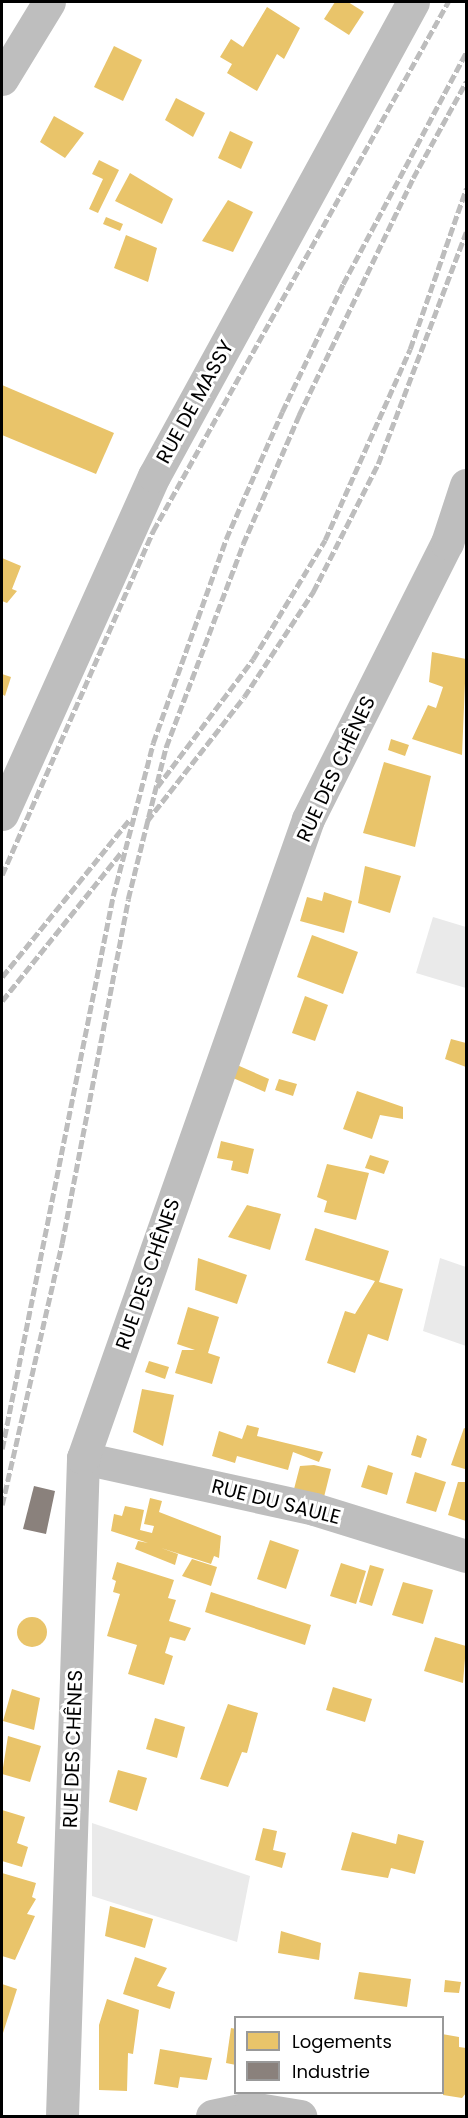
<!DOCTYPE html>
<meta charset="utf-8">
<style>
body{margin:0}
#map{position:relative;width:468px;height:2118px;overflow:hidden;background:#fff;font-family:Poppins,sans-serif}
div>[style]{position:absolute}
.green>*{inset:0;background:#eaeaea}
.homes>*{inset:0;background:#e9c46a}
.round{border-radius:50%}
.industry>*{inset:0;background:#8a817c}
.minor>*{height:33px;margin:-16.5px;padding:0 16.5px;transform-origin:16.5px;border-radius:16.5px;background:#bebebe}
.rail>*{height:4.5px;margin-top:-2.25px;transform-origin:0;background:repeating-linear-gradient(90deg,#bdbdbd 0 9px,transparent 0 12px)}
span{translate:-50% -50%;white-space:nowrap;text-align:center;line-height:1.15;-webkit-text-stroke:6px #fff;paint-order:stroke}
.street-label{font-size:20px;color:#000}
.frame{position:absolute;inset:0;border:3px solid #000;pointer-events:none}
.legend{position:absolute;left:234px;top:2016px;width:210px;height:78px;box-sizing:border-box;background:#fff;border:2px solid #999;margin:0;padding:8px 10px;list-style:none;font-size:18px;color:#000}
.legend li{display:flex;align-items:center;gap:12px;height:30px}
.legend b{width:30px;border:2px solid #999}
</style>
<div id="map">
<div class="green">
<div style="clip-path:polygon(433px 917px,466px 927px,466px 988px,416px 973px)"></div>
<div style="clip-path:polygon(440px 1258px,466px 1267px,466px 1346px,423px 1331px)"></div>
<div style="clip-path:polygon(92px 1823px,250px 1876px,237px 1942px,92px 1896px)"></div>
</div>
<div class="homes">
<div style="clip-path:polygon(335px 2px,348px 2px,364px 12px,349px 35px,324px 19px)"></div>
<div style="clip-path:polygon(267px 7px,300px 28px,284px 59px,277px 54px,257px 91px,227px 73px,232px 64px,220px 57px,231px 39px,243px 47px)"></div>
<div style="clip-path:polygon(114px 46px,142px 60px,123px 101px,94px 87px)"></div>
<div style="clip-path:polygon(176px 98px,205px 113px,193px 137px,165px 120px)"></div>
<div style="clip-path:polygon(54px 116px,84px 133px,65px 158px,40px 142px)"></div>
<div style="clip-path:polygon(230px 131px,253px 142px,241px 169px,218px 158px)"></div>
<div style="clip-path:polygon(99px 160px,119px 170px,98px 213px,89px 209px,103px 179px,92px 174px)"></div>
<div style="clip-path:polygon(130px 173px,173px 199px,162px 224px,115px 201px)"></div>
<div style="clip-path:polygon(228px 200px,253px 212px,233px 252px,202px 241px)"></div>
<div style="clip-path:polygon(106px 217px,123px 224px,120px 231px,103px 224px)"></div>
<div style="clip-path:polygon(126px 235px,157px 248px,148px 282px,114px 268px)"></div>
<div style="clip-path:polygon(2px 385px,114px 433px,96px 474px,2px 435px)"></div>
<div style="clip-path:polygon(2px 558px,21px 566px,12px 589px,17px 591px,7px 603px,2px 601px)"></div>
<div style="clip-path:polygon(432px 652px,466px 659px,462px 755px,412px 739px,428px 705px,436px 708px,443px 687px,429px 682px)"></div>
<div style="clip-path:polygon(2px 674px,11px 677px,5px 696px,2px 694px)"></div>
<div style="clip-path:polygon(391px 739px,409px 745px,405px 756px,388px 750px)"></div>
<div style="clip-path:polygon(384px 762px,431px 776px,415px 847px,363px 833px)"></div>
<div style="clip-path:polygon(365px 866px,401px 876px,390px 913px,358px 903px)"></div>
<div style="clip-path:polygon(324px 892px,352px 901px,344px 933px,300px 921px,307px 897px,322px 901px)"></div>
<div style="clip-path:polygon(312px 935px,358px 952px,343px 994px,297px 977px)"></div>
<div style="clip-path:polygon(305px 996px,328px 1005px,315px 1041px,292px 1033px)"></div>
<div style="clip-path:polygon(451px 1039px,466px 1043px,466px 1067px,445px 1059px)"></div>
<div style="clip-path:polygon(237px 1065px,269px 1079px,265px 1092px,233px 1078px)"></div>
<div style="clip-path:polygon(279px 1079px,297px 1084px,293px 1096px,275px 1090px)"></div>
<div style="clip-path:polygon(357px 1091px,403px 1107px,403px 1119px,380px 1115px,372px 1139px,343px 1129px)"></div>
<div style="clip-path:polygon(221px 1141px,254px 1149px,248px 1174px,231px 1170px,233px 1161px,217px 1158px)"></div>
<div style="clip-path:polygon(370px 1155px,389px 1161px,384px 1174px,365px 1168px)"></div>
<div style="clip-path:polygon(327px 1164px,369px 1173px,356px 1220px,324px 1212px,327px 1201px,317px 1197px)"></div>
<div style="clip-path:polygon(247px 1205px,281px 1214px,270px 1250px,228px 1237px)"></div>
<div style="clip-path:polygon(315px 1228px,389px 1251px,379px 1282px,403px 1289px,388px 1341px,368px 1334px,355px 1373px,327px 1363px,345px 1311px,355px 1314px,375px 1281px,305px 1260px)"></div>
<div style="clip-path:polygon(198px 1258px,247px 1275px,237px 1304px,195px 1290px)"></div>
<div style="clip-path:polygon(188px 1307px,219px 1317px,208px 1353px,220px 1357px,212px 1384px,175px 1373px,182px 1350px,195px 1350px,177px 1344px)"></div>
<div style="clip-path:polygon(149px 1361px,169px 1367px,165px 1379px,145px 1372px)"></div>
<div style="clip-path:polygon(142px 1389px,174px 1395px,163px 1446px,133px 1432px)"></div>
<div style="clip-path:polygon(247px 1425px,259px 1428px,257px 1436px,323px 1452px,319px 1462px,293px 1452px,288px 1470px,237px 1456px,235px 1463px,212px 1456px,219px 1431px,242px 1439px)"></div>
<div style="clip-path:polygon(464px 1428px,466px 1429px,465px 1469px,451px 1465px)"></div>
<div style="clip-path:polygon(417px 1435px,427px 1439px,421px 1458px,411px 1455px)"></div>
<div style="clip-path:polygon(314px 1465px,331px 1469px,324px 1497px,294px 1489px,300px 1466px)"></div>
<div style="clip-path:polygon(368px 1465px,393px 1473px,387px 1495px,361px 1487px)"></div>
<div style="clip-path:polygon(415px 1472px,446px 1482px,436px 1512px,406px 1503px)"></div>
<div style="clip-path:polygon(458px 1482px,466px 1482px,466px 1521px,448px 1515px)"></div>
<div style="clip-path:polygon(150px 1498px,162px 1501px,159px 1512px,221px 1536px,219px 1558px,214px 1556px,211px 1564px,161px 1548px,178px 1554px,175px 1565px,135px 1549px,138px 1541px,148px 1543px,111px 1531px,114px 1514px,122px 1516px,125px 1506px,144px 1510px,140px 1530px,152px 1533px,154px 1526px,144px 1524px)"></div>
<div style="clip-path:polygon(270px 1540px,299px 1550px,286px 1589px,257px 1579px)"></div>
<div style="clip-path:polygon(192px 1559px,217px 1567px,211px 1586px,182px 1576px)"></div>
<div style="clip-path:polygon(117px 1562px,174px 1580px,168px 1598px,176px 1600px,169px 1621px,191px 1628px,185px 1641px,170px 1637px,165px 1653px,173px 1656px,164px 1685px,128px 1674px,137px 1645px,107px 1636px,120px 1594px,113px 1592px,116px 1581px,112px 1579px)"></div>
<div style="clip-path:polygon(341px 1563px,366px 1571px,356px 1604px,330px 1596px)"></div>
<div style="clip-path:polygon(370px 1565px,384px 1569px,372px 1606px,359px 1602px)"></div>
<div style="clip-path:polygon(403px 1582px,433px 1590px,423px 1624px,392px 1615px)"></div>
<div style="clip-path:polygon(211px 1592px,311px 1625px,305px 1645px,205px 1612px)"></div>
<div class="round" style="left:17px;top:1617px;width:30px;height:30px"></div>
<div style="clip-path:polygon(435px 1637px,466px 1646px,463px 1683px,424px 1671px)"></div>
<div style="clip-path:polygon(333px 1687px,372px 1699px,365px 1722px,326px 1710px)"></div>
<div style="clip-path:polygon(12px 1689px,40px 1698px,34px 1730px,3px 1721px)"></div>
<div style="clip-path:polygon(228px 1704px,258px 1713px,247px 1753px,242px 1752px,228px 1787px,200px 1779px)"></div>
<div style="clip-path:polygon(155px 1718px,185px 1727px,177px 1758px,146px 1749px)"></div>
<div style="clip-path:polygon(8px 1736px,41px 1746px,30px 1782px,2px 1774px)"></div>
<div style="clip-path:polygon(118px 1770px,147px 1778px,137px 1811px,109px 1802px)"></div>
<div style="clip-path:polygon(2px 1810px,25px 1817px,17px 1843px,28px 1847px,22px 1867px,2px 1861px)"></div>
<div style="clip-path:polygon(263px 1828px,277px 1831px,273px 1850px,286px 1853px,282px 1868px,255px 1860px)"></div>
<div style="clip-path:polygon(352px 1832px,396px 1844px,398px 1834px,424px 1841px,415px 1874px,391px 1868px,388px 1878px,341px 1870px)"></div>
<div style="clip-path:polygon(2px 1873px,36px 1883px,32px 1897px,36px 1899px,27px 1914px,35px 1916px,15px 1960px,2px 1956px)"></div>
<div style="clip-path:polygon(110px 1906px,153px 1919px,145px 1948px,105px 1936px)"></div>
<div style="clip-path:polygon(281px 1931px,321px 1943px,319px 1960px,278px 1953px)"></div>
<div style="clip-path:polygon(135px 1957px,167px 1968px,157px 1986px,175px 1992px,170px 2009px,123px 1994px)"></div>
<div style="clip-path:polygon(359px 1972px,411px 1979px,407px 2007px,354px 1999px)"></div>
<div style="clip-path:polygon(445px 1980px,461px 1982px,459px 1993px,444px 1992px)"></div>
<div style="clip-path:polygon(2px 1984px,17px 1989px,3px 2033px,2px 2033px)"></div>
<div style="clip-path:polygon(107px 1999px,139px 2010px,133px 2054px,128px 2053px,127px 2091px,99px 2090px,99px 2025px)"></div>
<div style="clip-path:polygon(231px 2028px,236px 2029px,236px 2065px,226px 2063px)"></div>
<div style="clip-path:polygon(442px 2034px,459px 2037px,459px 2047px,466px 2048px,466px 2093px,462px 2098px,443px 2095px)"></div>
<div style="clip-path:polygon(160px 2049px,212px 2058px,207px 2080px,180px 2077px,178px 2088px,154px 2084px)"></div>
</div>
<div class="industry">
<div style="clip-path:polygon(34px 1486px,55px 1491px,46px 1534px,23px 1529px)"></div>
</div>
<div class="minor">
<div style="left:2px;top:79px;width:90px;rotate:-58.6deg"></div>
<div style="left:2px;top:814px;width:371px;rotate:-65.8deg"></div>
<div style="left:154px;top:476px;width:540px;rotate:-61.35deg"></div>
<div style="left:83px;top:1458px;width:237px;rotate:12.4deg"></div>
<div style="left:314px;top:1509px;width:159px;rotate:17.2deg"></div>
<div style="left:62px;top:2116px;width:658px;rotate:-88.17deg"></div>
<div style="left:83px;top:1458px;width:677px;rotate:-70.6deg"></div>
<div style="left:308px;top:819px;width:309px;rotate:-63.3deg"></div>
<div style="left:447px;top:543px;width:61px;rotate:-71.9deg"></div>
<div style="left:212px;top:2116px;width:40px;rotate:-12deg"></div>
<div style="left:251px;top:2108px;width:50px;rotate:9.3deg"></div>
</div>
<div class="rail">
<div style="left:157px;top:787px;width:160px;rotate:-53.1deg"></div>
<div style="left:253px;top:659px;width:139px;rotate:-58.8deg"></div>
<div style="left:325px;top:540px;width:209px;rotate:-66deg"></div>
<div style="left:410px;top:349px;width:170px;rotate:-70.7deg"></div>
<div style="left:147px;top:821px;width:157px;rotate:-52deg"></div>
<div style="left:244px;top:697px;width:126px;rotate:-56.7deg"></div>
<div style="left:313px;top:592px;width:144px;rotate:-63.1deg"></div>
<div style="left:378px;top:464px;width:248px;rotate:-69.2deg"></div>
<div style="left:2px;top:875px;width:376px;rotate:-66.3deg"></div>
<div style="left:153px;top:531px;width:606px;rotate:-60.85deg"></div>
<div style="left:2px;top:977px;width:203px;rotate:-51deg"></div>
<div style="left:2px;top:1001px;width:192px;rotate:-51.3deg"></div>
<div style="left:2px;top:1449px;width:564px;rotate:-78.65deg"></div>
<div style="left:113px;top:896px;width:158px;rotate:-75.3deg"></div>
<div style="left:153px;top:743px;width:217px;rotate:-70.3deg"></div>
<div style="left:226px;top:539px;width:139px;rotate:-66.2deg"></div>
<div style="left:282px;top:412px;width:142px;rotate:-64.5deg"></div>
<div style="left:343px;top:284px;width:262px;rotate:-62deg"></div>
<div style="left:2px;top:1505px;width:269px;rotate:-77.1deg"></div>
<div style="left:62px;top:1243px;width:350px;rotate:-79.1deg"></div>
<div style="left:128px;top:899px;width:157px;rotate:-76deg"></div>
<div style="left:166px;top:747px;width:217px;rotate:-69.2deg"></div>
<div style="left:243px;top:544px;width:141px;rotate:-66.5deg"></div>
<div style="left:299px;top:415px;width:263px;rotate:-64.3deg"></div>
<div style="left:413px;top:178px;width:110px;rotate:-61.1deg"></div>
</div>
<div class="street-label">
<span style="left:195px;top:402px;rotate:-61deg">RUE DE MASSY</span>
<span style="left:336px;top:769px;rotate:-65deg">RUE DES CHÊNES</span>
<span style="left:148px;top:1274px;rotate:-71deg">RUE DES CHÊNES</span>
<span style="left:276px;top:1502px;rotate:14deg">RUE DU SAULE</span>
<span style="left:73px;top:1749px;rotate:-88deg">RUE DES CHÊNES</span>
</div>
<div class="frame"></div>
<ul class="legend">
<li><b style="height:16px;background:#e9c46a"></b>Logements</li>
<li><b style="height:16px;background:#8a817c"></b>Industrie</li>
</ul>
</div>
